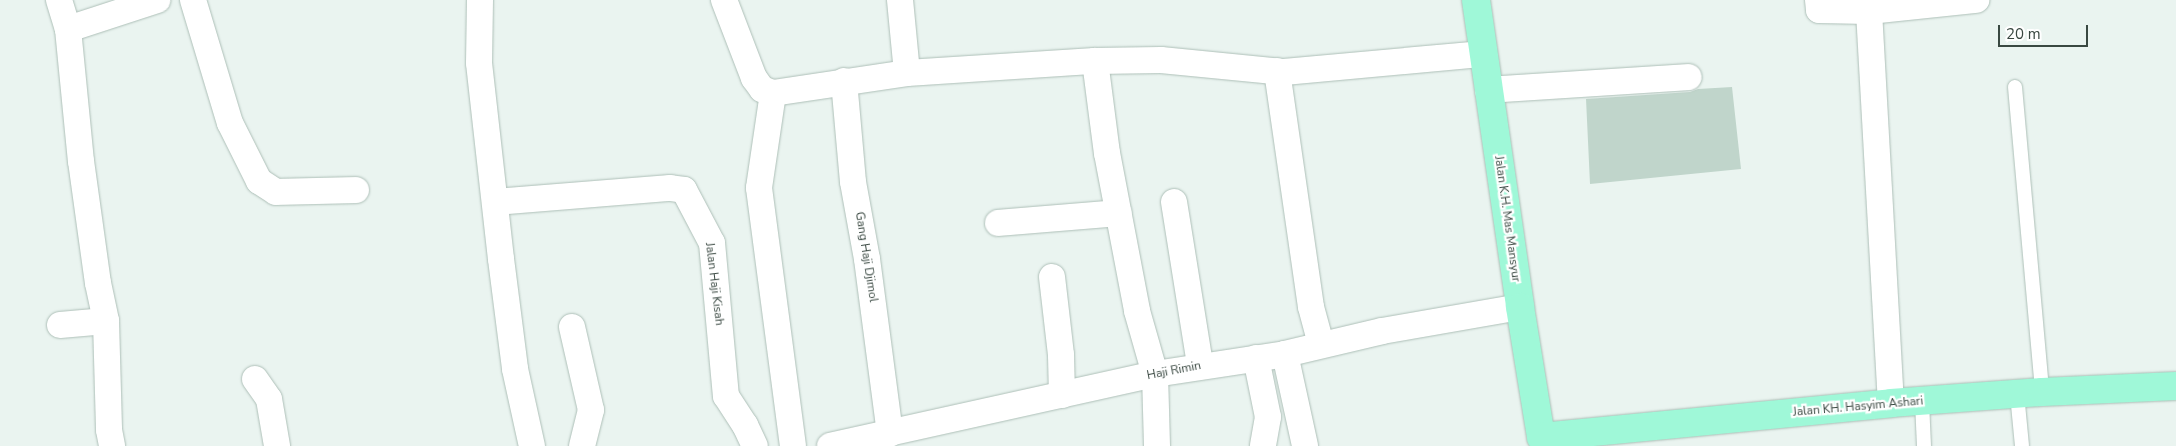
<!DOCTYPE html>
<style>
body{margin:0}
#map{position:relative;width:2176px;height:446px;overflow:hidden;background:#eaf4f0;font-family:"Nunito Sans",sans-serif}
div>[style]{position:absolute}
.building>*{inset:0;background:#c0d5cb}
.roads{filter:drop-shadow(0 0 1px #adbfb7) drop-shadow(0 0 1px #adbfb7)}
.lane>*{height:14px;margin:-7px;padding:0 7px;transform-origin:7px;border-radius:7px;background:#fff}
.street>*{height:26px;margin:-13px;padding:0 13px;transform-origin:13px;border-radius:13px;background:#fff}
.primary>*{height:28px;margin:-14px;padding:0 14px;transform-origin:14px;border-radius:14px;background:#9ff8d8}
span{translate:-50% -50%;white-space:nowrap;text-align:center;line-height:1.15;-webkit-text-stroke:4.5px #fff;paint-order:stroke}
.street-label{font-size:12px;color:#394841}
.scale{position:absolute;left:1998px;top:25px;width:90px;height:22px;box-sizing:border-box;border:2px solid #394841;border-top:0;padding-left:6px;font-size:15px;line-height:18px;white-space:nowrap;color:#394841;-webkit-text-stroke:4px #fff;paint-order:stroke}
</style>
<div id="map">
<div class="building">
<div style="clip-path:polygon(1732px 87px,1741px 169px,1590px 184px,1586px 99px,1690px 92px,1698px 89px)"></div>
</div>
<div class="roads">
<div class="lane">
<div style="left:2015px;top:87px;width:306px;rotate:84.9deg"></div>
<div style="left:2017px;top:394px;width:52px;rotate:84.5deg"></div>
<div style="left:1922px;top:402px;width:44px;rotate:87.4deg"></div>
</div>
<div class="street">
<div style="left:59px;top:0;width:30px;rotate:73deg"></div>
<div style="left:68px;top:29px;width:133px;rotate:84.4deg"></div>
<div style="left:81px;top:161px;width:123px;rotate:82.1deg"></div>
<div style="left:98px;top:283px;width:39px;rotate:78deg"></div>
<div style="left:106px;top:321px;width:109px;rotate:88.4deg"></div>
<div style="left:109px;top:430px;width:16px;rotate:79deg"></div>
<div style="left:193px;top:0;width:128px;rotate:73.3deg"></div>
<div style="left:230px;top:123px;width:65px;rotate:63.4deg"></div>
<div style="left:259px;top:181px;width:20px;rotate:33deg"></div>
<div style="left:276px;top:192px;width:80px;rotate:-1.4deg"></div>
<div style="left:480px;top:0;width:63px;rotate:90.9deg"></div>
<div style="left:479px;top:63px;width:197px;rotate:83.6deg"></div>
<div style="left:501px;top:259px;width:111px;rotate:82.7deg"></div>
<div style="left:515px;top:369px;width:79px;rotate:77.6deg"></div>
<div style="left:724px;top:0;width:84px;rotate:69deg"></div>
<div style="left:754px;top:78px;width:14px;rotate:54deg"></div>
<div style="left:762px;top:89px;width:12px;rotate:20deg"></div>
<div style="left:773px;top:93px;width:135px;rotate:-8.5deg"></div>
<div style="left:900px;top:0;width:73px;rotate:84.5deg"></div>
<div style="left:907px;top:73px;width:188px;rotate:-3.7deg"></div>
<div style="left:1095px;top:61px;width:66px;rotate:-0.9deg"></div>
<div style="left:1161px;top:60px;width:124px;rotate:5.6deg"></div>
<div style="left:1284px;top:72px;width:200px;rotate:-5.2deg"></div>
<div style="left:1818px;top:0;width:10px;rotate:84deg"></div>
<div style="left:1819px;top:10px;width:50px;rotate:1.1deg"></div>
<div style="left:1869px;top:11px;width:108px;rotate:-5.9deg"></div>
<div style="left:1869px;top:11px;width:393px;rotate:86.8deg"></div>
<div style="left:68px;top:29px;width:94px;rotate:-18deg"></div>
<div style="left:1095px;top:61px;width:93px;rotate:82.6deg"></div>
<div style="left:1107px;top:153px;width:161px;rotate:79.2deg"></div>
<div style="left:1137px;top:311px;width:66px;rotate:74.1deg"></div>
<div style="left:1155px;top:374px;width:72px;rotate:88.4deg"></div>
<div style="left:1277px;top:71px;width:238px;rotate:81.8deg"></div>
<div style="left:1311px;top:307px;width:38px;rotate:75deg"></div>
<div style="left:844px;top:81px;width:101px;rotate:84.9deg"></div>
<div style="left:853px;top:182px;width:78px;rotate:79.7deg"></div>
<div style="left:867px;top:259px;width:176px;rotate:82.5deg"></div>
<div style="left:1488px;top:90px;width:201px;rotate:-3.7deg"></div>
<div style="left:773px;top:93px;width:96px;rotate:98.4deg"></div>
<div style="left:759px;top:188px;width:260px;rotate:82.5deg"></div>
<div style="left:495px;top:202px;width:176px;rotate:-4.6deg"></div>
<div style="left:670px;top:188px;width:14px;rotate:8deg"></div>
<div style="left:684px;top:190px;width:60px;rotate:62.2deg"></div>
<div style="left:712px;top:243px;width:154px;rotate:84.8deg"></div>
<div style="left:726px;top:396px;width:35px;rotate:57deg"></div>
<div style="left:745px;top:425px;width:23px;rotate:65deg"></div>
<div style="left:1174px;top:202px;width:165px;rotate:80.9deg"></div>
<div style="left:998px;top:223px;width:121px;rotate:-4.7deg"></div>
<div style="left:1052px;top:277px;width:79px;rotate:83.4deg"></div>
<div style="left:1061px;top:355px;width:40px;rotate:88.6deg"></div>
<div style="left:60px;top:325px;width:46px;rotate:-5deg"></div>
<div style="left:572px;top:327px;width:85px;rotate:77.1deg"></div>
<div style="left:591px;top:410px;width:37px;rotate:104deg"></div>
<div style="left:1285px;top:354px;width:94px;rotate:77.7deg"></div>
<div style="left:1256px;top:358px;width:60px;rotate:78.5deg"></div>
<div style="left:1268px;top:417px;width:29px;rotate:100deg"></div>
<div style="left:255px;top:379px;width:24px;rotate:55deg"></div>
<div style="left:269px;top:399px;width:48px;rotate:80.3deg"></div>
<div style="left:830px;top:446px;width:333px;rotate:-12.5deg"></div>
<div style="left:1155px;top:374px;width:132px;rotate:-8.7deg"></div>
<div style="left:1285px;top:354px;width:100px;rotate:-13.3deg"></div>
<div style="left:1382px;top:331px;width:140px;rotate:-9.9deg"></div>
</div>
<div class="primary">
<div style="left:1476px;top:0;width:310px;rotate:81.8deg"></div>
<div style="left:1520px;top:307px;width:132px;rotate:80.8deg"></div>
<div style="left:1541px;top:437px;width:352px;rotate:-5.5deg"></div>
<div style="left:1891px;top:403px;width:151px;rotate:-4.2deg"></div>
<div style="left:2042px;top:392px;width:134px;rotate:-2.6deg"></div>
</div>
</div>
<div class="street-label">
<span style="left:1507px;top:219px;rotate:82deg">Jalan K.H. Mas Mansyur</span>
<span style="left:866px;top:257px;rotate:81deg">Gang Haji Djimol</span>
<span style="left:714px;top:284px;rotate:83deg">Jalan Haji Kisah</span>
<span style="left:1174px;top:371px;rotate:-11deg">Haji Rimin</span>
<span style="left:1858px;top:407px;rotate:-5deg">Jalan KH. Hasyim Ashari</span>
</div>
<div class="scale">20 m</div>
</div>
